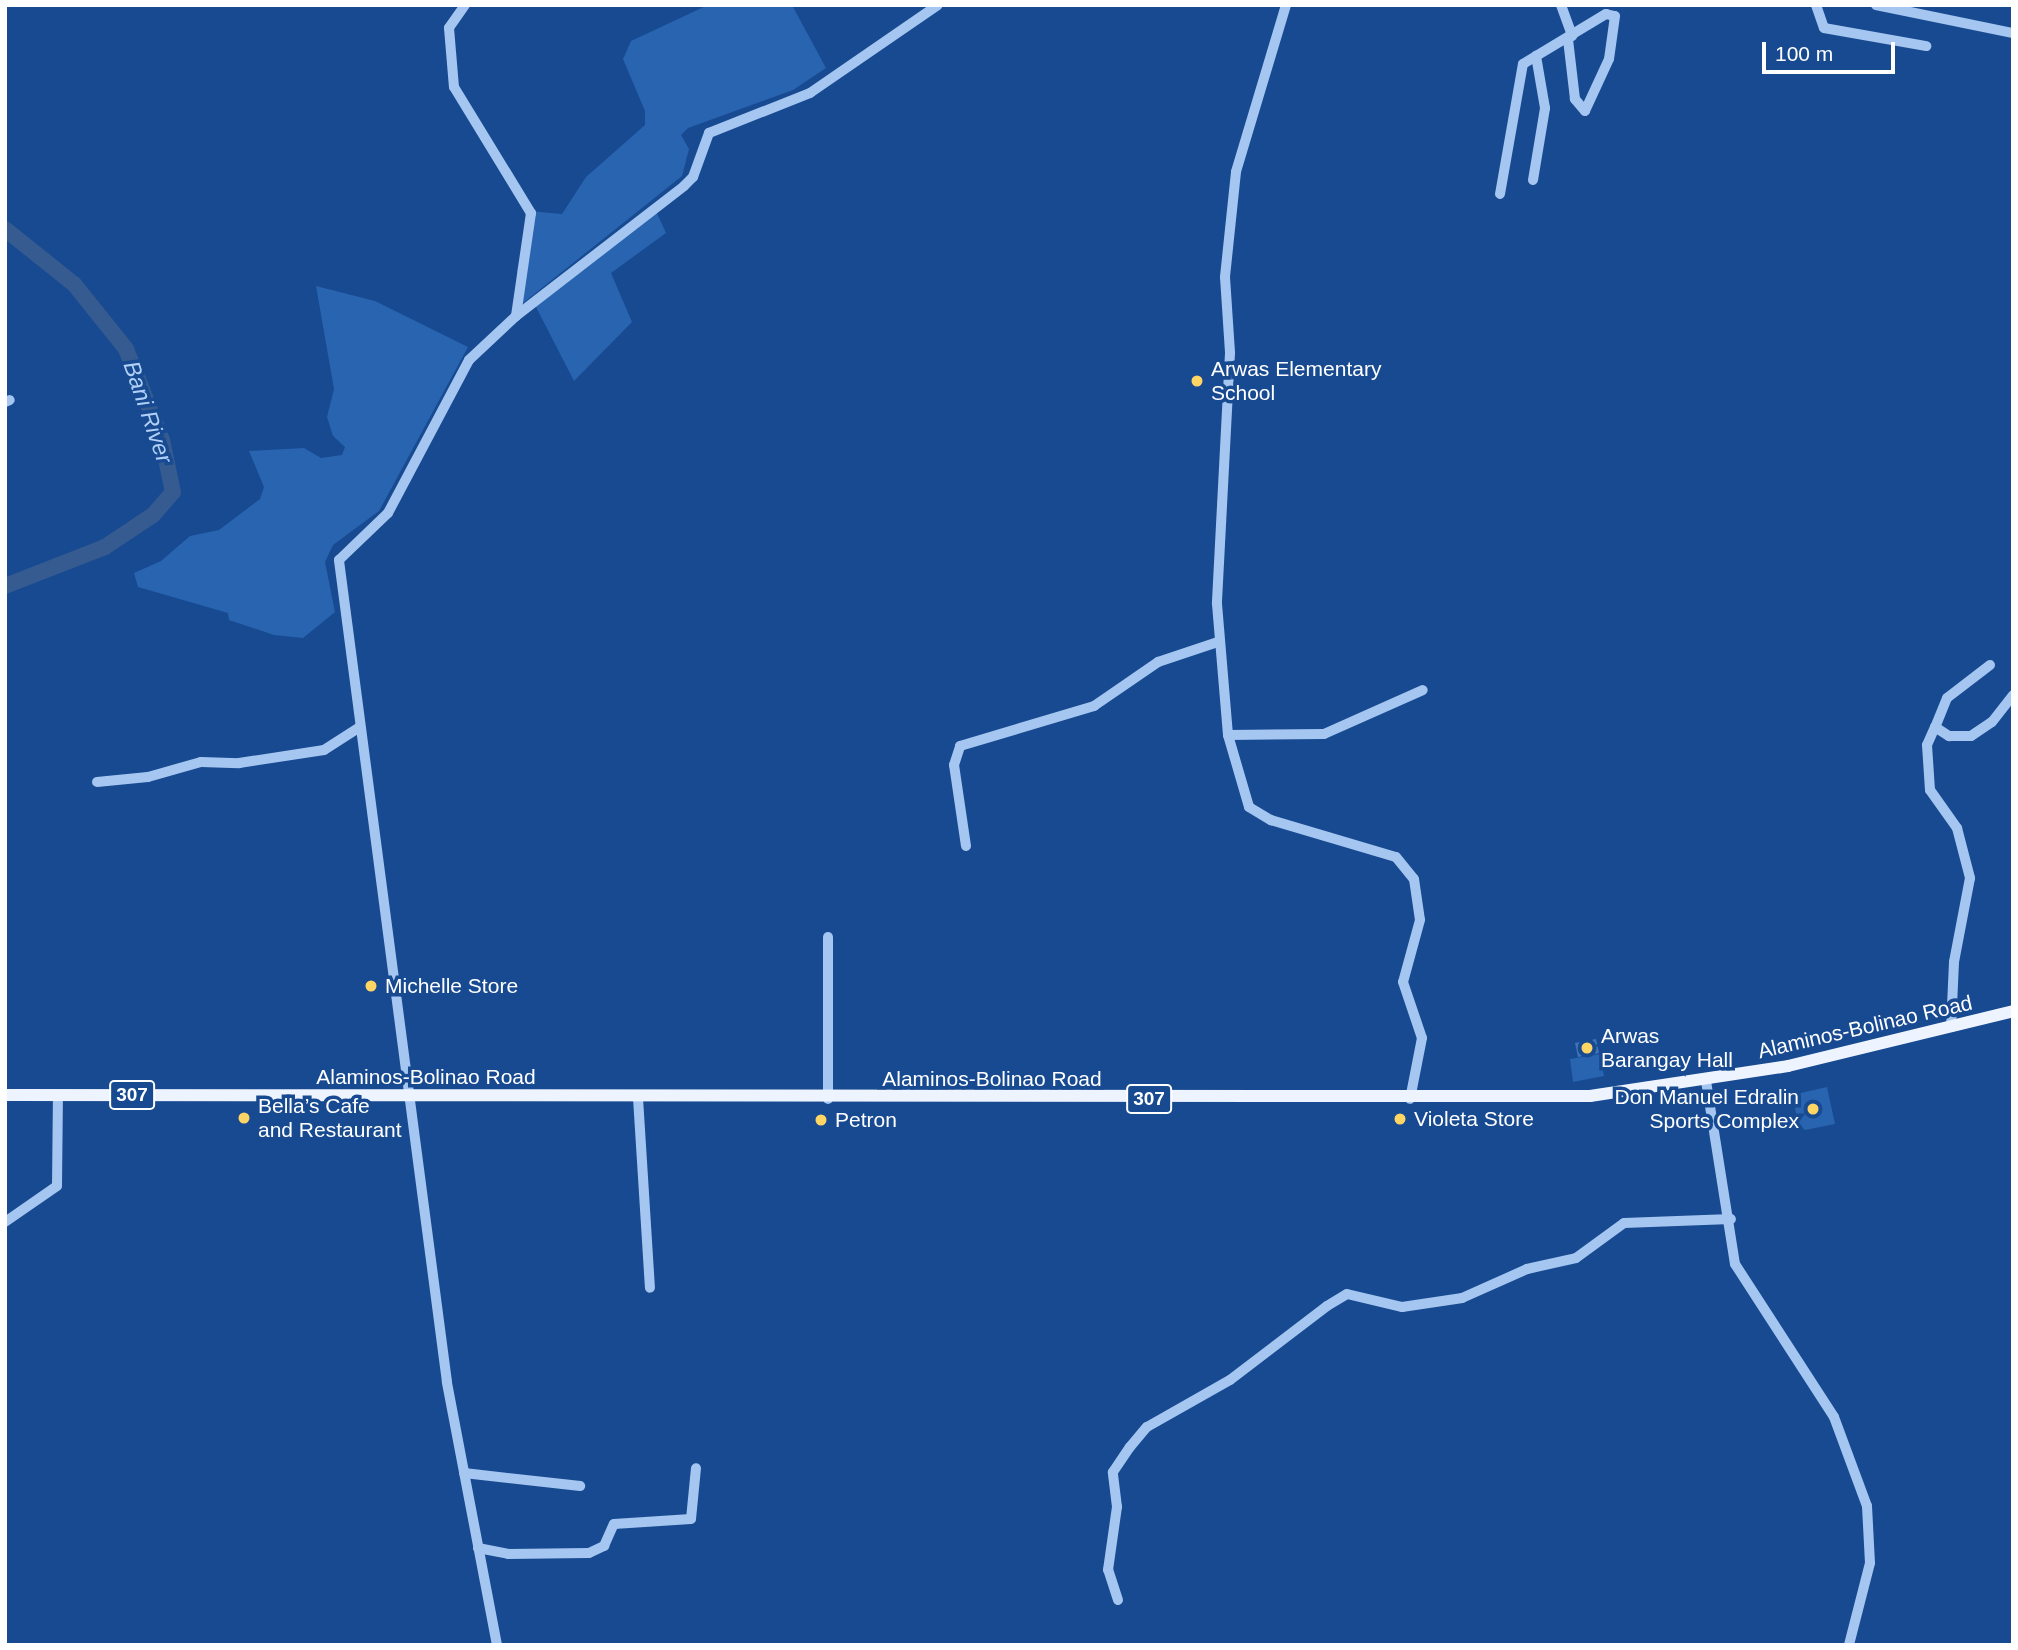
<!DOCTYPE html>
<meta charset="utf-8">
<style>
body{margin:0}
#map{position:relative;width:2018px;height:1650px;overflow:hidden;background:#174a91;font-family:Helvetica,sans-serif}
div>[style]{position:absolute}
.green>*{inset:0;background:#2964b0}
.river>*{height:16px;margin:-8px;padding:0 8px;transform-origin:8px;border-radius:8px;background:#365b90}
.building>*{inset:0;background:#3f74b9}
.minor>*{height:10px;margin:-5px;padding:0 5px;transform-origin:5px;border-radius:5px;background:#a5c6f0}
.major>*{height:12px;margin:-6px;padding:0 6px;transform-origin:6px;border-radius:6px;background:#eef4ff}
.dots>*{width:19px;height:19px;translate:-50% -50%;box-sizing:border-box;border:4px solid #174a91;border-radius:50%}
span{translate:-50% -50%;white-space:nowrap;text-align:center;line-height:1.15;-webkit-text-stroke:7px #174a91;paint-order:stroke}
.shield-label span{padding:2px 5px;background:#174a91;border:2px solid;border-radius:5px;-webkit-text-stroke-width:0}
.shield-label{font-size:19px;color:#fff;font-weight:700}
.poi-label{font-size:21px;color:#fff}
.left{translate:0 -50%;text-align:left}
.right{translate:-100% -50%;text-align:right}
.street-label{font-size:21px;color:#fff}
.water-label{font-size:23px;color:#b1d0f7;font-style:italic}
.frame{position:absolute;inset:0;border:7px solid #fff;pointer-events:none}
.scale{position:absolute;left:1762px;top:42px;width:133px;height:32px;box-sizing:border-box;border:4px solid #fff;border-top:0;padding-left:9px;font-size:21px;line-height:24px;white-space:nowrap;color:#fff;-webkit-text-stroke:5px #174a91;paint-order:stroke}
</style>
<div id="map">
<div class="green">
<div style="clip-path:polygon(708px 5px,792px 5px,826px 68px,793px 90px,688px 128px,681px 135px,689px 149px,682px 176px,518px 307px,517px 270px,530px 211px,562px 214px,586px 177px,645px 125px,645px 111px,623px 59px,631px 41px)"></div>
<div style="clip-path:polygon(655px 209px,666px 233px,611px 273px,632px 322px,574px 381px,535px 305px)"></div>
<div style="clip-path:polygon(316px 286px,375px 301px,468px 347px,379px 511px,333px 545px,325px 562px,335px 612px,303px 638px,274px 635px,229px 620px,228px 613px,138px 587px,134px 573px,161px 561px,190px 536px,219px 530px,260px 499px,264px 487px,249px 451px,304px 448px,321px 458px,342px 455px,345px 447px,333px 436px,327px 417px,334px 389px)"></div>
<div style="clip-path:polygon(1600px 1054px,1604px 1076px,1573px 1082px,1570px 1059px)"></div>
<div style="clip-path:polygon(1827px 1087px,1835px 1124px,1800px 1131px,1792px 1095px)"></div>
</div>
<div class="river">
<div style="left:5px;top:229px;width:88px;rotate:38.6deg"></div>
<div style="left:74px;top:284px;width:83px;rotate:51.3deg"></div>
<div style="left:126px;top:349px;width:98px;rotate:68.4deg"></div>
<div style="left:162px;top:440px;width:53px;rotate:78.1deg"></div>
<div style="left:173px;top:492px;width:30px;rotate:131deg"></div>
<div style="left:153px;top:515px;width:58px;rotate:146.3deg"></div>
<div style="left:105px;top:547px;width:107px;rotate:158.7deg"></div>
</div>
<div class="building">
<div style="clip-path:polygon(1596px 1039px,1599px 1053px,1578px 1057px,1575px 1043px)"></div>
</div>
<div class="minor">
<div style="left:465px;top:5px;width:28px;rotate:125deg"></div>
<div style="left:449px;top:28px;width:59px;rotate:85.2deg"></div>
<div style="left:454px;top:87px;width:148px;rotate:58.6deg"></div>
<div style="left:531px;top:213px;width:104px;rotate:98.3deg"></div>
<div style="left:1286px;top:5px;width:174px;rotate:106.7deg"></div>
<div style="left:1236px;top:172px;width:106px;rotate:96deg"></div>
<div style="left:1225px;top:277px;width:76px;rotate:86.2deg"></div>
<div style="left:1230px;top:353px;width:251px;rotate:93deg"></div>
<div style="left:1217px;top:604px;width:131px;rotate:85.2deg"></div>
<div style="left:1228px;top:735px;width:75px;rotate:73.7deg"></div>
<div style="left:1249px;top:807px;width:26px;rotate:31deg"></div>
<div style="left:1271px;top:820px;width:130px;rotate:16.5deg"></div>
<div style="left:1396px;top:857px;width:28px;rotate:51deg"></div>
<div style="left:1414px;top:879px;width:41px;rotate:81.7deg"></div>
<div style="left:1420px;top:920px;width:64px;rotate:105.3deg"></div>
<div style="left:1403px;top:982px;width:59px;rotate:71.3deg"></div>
<div style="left:1422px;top:1038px;width:62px;rotate:101.1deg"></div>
<div style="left:1561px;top:5px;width:33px;rotate:70deg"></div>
<div style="left:1816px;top:5px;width:24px;rotate:71deg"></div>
<div style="left:1824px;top:28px;width:104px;rotate:10deg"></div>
<div style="left:1876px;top:5px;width:140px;rotate:11.6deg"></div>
<div style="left:1533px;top:180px;width:73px;rotate:-80.5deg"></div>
<div style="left:1545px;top:108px;width:53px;rotate:-99.8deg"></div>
<div style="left:1500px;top:194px;width:132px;rotate:-80deg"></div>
<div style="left:1523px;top:64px;width:97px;rotate:-31.1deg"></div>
<div style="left:1606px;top:14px;width:9px;rotate:13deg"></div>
<div style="left:1615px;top:16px;width:43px;rotate:97.9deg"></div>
<div style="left:1609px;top:59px;width:57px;rotate:114.8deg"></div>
<div style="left:1585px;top:111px;width:16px;rotate:-130deg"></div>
<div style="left:1575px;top:99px;width:60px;rotate:-96.7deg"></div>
<div style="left:5px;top:402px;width:5px;rotate:-22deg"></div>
<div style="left:1990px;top:665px;width:54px;rotate:142.5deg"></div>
<div style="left:1947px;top:698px;width:31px;rotate:112deg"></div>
<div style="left:1935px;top:727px;width:17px;rotate:33deg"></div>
<div style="left:1949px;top:736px;width:22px"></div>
<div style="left:1971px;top:736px;width:25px;rotate:-34deg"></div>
<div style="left:1992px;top:722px;width:34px;rotate:-52deg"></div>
<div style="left:1935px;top:727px;width:20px;rotate:114deg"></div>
<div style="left:1927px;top:745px;width:45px;rotate:86.2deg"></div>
<div style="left:1930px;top:790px;width:47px;rotate:54.6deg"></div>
<div style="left:1957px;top:828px;width:52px;rotate:75.4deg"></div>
<div style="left:1970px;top:878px;width:86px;rotate:100.8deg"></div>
<div style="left:1954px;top:962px;width:65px;rotate:92.6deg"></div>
<div style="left:1228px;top:735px;width:96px;rotate:-0.6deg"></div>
<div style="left:1324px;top:734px;width:108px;rotate:-24deg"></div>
<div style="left:97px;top:782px;width:51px;rotate:-5.6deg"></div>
<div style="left:148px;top:777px;width:55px;rotate:-15.8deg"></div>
<div style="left:201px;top:762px;width:38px;rotate:2deg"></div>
<div style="left:239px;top:763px;width:86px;rotate:-8.7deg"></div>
<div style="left:324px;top:750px;width:43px;rotate:-32.6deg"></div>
<div style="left:966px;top:846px;width:82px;rotate:-98.4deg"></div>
<div style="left:954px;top:765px;width:20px;rotate:-72deg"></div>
<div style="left:960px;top:746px;width:140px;rotate:-16.6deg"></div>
<div style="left:1094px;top:706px;width:78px;rotate:-34.5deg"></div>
<div style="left:1158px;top:662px;width:63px;rotate:-18.4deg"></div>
<div style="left:828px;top:937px;width:162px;rotate:90deg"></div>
<div style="left:1706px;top:1081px;width:185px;rotate:81deg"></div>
<div style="left:1735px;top:1264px;width:182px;rotate:57.1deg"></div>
<div style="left:1834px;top:1417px;width:95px;rotate:69.7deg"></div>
<div style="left:1867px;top:1506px;width:57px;rotate:87deg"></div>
<div style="left:1870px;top:1563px;width:85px;rotate:104.4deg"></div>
<div style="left:638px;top:1098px;width:190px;rotate:86.4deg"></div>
<div style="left:5px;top:1222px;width:63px;rotate:-34.7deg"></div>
<div style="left:57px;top:1186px;width:91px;rotate:-89.4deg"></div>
<div style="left:464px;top:1473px;width:117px;rotate:6.4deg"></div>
<div style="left:478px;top:1548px;width:31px;rotate:11deg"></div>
<div style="left:508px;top:1554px;width:81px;rotate:-0.7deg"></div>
<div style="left:589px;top:1553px;width:17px;rotate:-25deg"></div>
<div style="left:604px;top:1546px;width:24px;rotate:-66deg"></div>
<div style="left:614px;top:1524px;width:77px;rotate:-3.7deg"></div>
<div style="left:691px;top:1519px;width:51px;rotate:-84.4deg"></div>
<div style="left:1118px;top:1600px;width:32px;rotate:-108deg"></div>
<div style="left:1108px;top:1570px;width:64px;rotate:-81.9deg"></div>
<div style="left:1117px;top:1507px;width:35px;rotate:-97deg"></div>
<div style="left:1113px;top:1472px;width:30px;rotate:-56deg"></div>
<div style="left:1130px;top:1447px;width:26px;rotate:-50deg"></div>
<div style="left:1147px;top:1427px;width:95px;rotate:-29.5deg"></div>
<div style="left:1230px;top:1380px;width:122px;rotate:-37.3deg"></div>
<div style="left:1327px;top:1306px;width:23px;rotate:-31deg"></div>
<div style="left:1347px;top:1294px;width:57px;rotate:13.3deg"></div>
<div style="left:1402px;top:1307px;width:61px;rotate:-8.5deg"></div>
<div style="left:1462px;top:1298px;width:71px;rotate:-24deg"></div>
<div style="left:1527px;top:1269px;width:50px;rotate:-12.7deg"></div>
<div style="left:1576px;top:1258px;width:59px;rotate:-36.1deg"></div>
<div style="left:1624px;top:1223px;width:107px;rotate:-2.1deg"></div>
<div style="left:497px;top:1645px;width:268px;rotate:-100.8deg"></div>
<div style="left:447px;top:1382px;width:829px;rotate:-97.49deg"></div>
<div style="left:339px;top:560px;width:68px;rotate:-43.8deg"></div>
<div style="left:388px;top:513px;width:173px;rotate:-62.1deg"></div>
<div style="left:469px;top:360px;width:64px;rotate:-43.1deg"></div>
<div style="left:516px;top:316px;width:212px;rotate:-37.7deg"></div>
<div style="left:684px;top:186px;width:13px;rotate:-45deg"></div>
<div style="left:693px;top:177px;width:47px;rotate:-70deg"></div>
<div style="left:709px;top:133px;width:109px;rotate:-21.6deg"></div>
<div style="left:810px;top:93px;width:155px;rotate:-34.5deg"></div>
</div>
<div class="major">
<div style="left:5px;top:1095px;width:1585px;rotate:0.04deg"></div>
<div style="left:1590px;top:1096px;width:200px;rotate:-8.6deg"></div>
<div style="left:1788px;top:1066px;width:232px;rotate:-13.7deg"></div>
</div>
<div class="dots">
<div style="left:1197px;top:381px;background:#ffd564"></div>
<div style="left:371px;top:986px;background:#ffd564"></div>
<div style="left:1587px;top:1048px;background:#ffd564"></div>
<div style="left:1813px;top:1109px;background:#ffd564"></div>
<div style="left:244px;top:1118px;background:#ffd564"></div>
<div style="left:1400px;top:1119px;background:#ffd564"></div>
<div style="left:821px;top:1120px;background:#ffd564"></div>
</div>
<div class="shield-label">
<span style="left:132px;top:1095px">307</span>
<span style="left:1149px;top:1099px">307</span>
</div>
<div class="poi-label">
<span class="left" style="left:1211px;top:381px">Arwas Elementary<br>School</span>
<span class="left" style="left:385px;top:986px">Michelle Store</span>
<span class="left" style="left:1601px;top:1048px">Arwas<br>Barangay Hall</span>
<span class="right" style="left:1799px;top:1109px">Don Manuel Edralin<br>Sports Complex</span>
<span class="left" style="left:258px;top:1118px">Bella’s Cafe<br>and Restaurant</span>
<span class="left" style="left:1414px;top:1119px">Violeta Store</span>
<span class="left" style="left:835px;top:1120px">Petron</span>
</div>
<div class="street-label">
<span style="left:1865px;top:1027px;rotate:-13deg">Alaminos-Bolinao Road</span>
<span style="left:426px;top:1077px">Alaminos-Bolinao Road</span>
<span style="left:992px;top:1079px">Alaminos-Bolinao Road</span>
</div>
<div class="water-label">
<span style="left:148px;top:412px;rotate:71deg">Bani River</span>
</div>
<div class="frame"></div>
<div class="scale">100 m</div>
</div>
